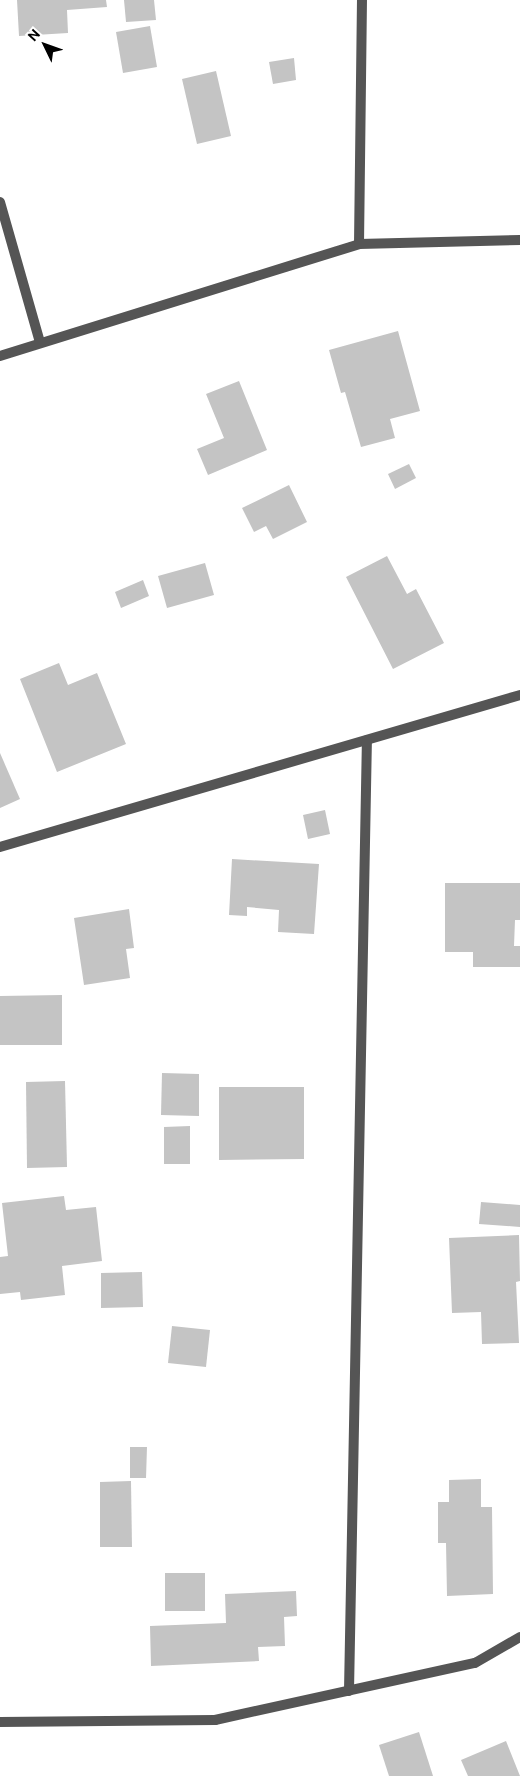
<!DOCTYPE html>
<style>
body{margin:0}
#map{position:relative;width:520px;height:1776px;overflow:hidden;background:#fff;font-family:Ubuntu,sans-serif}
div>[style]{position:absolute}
.building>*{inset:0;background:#c4c4c4}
.service>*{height:10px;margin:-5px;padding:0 5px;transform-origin:5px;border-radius:5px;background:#555}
.minor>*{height:10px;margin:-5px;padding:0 5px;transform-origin:5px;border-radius:5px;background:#555}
span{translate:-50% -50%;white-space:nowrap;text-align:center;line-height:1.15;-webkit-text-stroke:4px #fff;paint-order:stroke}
.north{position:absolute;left:20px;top:20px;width:50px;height:50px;-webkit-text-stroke:4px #fff;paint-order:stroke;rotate:312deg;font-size:14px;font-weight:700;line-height:20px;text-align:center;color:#000}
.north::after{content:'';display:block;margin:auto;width:18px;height:22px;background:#000;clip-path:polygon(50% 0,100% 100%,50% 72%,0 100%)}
</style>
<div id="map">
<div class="building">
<div style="clip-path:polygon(17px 0,106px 0,107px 7px,67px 10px,68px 33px,19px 36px)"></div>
<div style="clip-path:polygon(124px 0,154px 0,156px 20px,126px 22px)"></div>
<div style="clip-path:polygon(150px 26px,157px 67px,123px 73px,116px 32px)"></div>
<div style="clip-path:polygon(294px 58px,296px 80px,273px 84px,269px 62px)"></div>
<div style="clip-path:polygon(216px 71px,231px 136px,197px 144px,182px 79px)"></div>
<div style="clip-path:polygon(398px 331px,420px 411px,390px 419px,395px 438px,361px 447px,345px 392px,341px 393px,329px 350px)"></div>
<div style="clip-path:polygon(239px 381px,267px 450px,208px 475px,197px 449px,224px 438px,206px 394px)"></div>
<div style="clip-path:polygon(409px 464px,416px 478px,395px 489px,388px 474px)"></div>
<div style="clip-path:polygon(289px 485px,307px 522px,273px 539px,266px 526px,254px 532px,242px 508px)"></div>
<div style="clip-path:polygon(387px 556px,407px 594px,416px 589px,444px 643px,393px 669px,346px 577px)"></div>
<div style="clip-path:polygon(205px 563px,214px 595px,167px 608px,158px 576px)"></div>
<div style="clip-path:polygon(143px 580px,149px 596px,121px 608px,115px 592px)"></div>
<div style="clip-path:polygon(59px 663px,68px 685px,97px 673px,126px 744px,57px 772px,20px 679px)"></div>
<div style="clip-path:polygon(0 753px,20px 799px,0 808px)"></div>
<div style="clip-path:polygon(325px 810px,330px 834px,308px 839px,303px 815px)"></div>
<div style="clip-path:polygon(232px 859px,319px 864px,314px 934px,278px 932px,279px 910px,247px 907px,247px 916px,229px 915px)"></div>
<div style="clip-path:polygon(445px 883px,520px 883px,520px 920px,515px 920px,514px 946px,520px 946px,520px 967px,473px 967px,473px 952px,445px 952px)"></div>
<div style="clip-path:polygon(129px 909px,134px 948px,126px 949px,130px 978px,84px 985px,74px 918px)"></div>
<div style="clip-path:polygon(62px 995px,62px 1045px,0 1045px,0 996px)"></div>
<div style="clip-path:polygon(162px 1073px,199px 1074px,199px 1116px,161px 1115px)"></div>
<div style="clip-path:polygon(65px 1081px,67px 1167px,27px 1168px,26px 1082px)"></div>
<div style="clip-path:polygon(219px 1087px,304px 1087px,304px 1159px,219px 1160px)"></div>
<div style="clip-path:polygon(190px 1126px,190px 1164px,164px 1164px,164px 1127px)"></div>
<div style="clip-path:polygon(64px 1196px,66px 1210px,96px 1207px,102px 1261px,62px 1266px,65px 1295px,21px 1300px,20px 1292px,0 1294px,0 1257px,8px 1256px,2px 1203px)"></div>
<div style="clip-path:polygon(481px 1202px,520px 1205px,520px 1227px,479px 1224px)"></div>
<div style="clip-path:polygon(519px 1235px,520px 1281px,516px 1282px,519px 1343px,482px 1344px,481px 1312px,452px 1313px,449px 1238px)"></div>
<div style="clip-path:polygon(142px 1272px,143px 1307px,101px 1308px,101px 1273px)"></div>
<div style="clip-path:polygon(172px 1326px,210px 1330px,206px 1367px,168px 1363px)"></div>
<div style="clip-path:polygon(130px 1447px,147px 1447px,146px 1478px,130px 1478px)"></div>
<div style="clip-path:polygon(481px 1479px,481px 1507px,492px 1507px,493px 1594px,447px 1596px,446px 1543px,438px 1543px,438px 1502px,449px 1502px,449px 1480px)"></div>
<div style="clip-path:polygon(131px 1481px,132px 1547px,100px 1547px,100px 1482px)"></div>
<div style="clip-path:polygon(165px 1573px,205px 1573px,205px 1611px,165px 1611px)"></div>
<div style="clip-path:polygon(296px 1591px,297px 1616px,284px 1617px,285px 1646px,258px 1647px,259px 1661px,151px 1666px,150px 1626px,226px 1623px,225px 1594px)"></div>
<div style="clip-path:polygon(419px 1732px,433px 1776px,389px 1776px,379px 1745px)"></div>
<div style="clip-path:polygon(506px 1741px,520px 1776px,468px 1776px,461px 1760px)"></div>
</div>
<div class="service">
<div style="left:359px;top:244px;width:244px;rotate:-89.3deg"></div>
</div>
<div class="minor">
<div style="left:0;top:202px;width:146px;rotate:74.1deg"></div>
<div style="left:0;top:356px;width:376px;rotate:-17.3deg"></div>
<div style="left:359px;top:244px;width:161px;rotate:-1.4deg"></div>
<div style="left:0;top:847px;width:542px;rotate:-16.29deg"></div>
<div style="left:349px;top:1691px;width:951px;rotate:-88.92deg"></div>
<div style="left:0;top:1722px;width:215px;rotate:-0.5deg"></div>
<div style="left:215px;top:1720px;width:266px;rotate:-12.4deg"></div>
<div style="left:475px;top:1663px;width:52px;rotate:-30deg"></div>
</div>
<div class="north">N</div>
</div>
